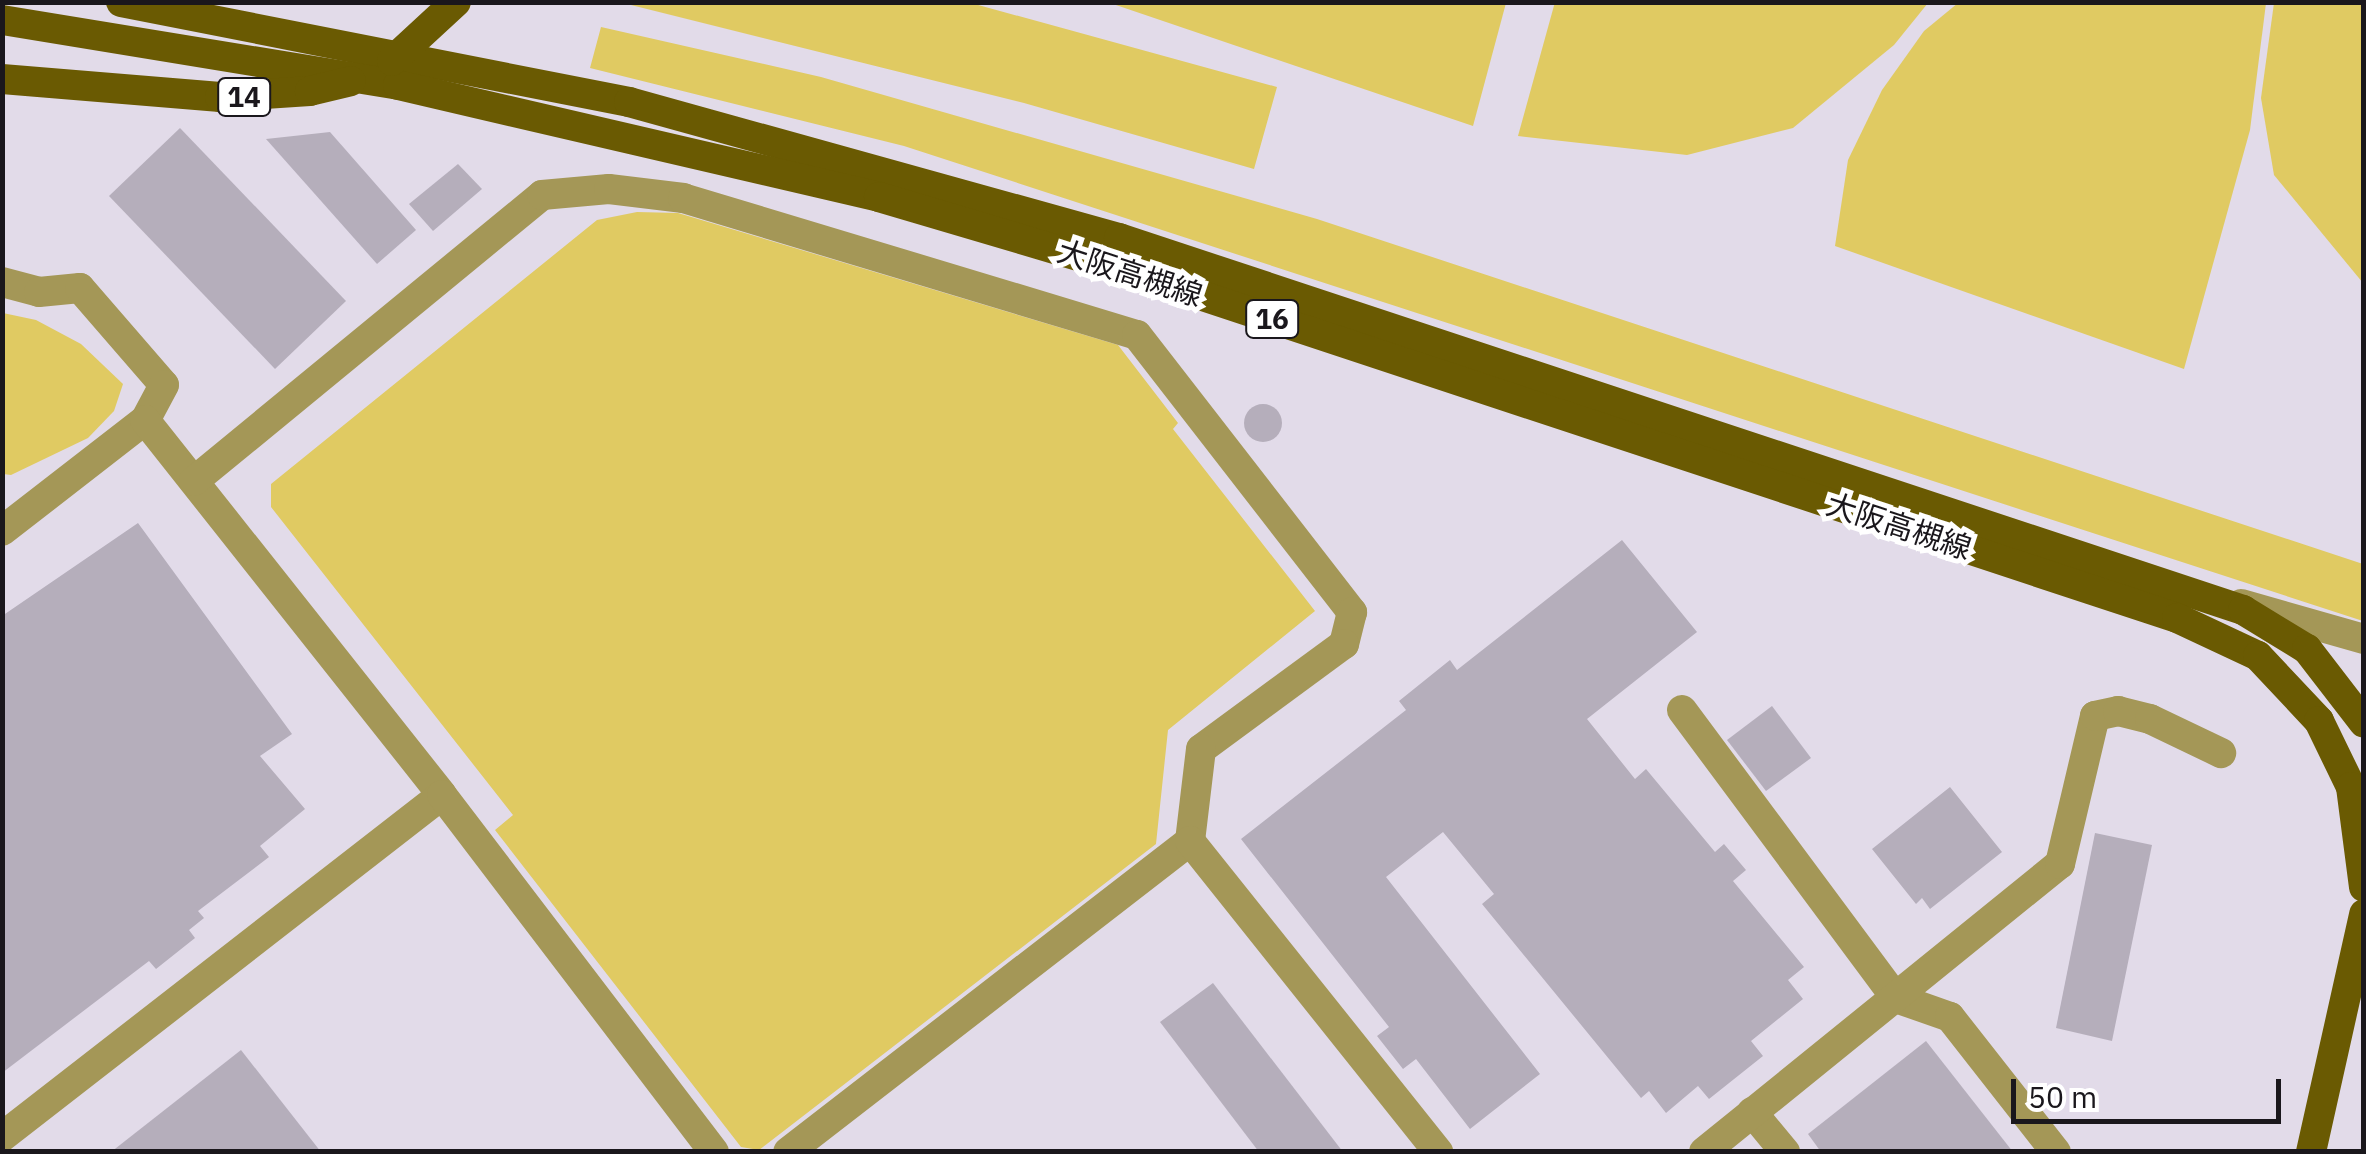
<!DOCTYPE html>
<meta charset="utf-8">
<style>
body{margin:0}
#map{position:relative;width:2366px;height:1154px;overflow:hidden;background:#e2dbe9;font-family:"IBM Plex Sans","Noto Sans JP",sans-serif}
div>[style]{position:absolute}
.green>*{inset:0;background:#e0ca62}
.building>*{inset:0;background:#b5aebb}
.round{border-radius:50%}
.minor>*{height:30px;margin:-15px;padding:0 15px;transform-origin:15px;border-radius:15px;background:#a49757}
.major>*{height:30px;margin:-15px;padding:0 15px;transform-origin:15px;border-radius:15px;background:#6a5a02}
span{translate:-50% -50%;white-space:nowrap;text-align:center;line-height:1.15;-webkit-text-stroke:10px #fff;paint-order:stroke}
.shield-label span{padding:2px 8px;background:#fff;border:2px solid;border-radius:8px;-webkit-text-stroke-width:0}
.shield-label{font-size:28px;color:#1a171c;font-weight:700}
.street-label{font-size:30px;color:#1a171c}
.frame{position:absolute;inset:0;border:5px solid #1a171c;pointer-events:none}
.scale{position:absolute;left:2011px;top:1079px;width:270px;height:45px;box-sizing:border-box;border:5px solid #1a171c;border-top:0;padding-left:12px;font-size:30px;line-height:35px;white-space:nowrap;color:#1a171c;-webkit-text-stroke:8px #fff;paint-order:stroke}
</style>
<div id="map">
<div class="green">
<div style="clip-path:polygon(1555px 2px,1928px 2px,1928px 3px,1894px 45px,1793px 128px,1687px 155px,1518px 136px)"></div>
<div style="clip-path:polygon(623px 3px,971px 3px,1277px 87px,1254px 169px,1024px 103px)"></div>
<div style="clip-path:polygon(1110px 3px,1506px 2px,1506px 3px,1473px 126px)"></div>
<div style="clip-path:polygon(1958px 3px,2266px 3px,2250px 130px,2184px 369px,1835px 246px,1848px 160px,1882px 90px,1924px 31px)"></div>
<div style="clip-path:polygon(2274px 3px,2363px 3px,2363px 283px,2274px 175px,2261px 98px)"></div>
<div style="clip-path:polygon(601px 27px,821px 77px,1317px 219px,2363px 564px,2363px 621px,904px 146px,590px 68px)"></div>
<div style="clip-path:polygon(637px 212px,678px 213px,1118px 345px,1178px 423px,1173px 429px,1315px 611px,1168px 730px,1156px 844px,759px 1150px,741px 1147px,495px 830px,513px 815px,271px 507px,271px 484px,597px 220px)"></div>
<div style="clip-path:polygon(3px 313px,36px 320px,81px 344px,123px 384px,114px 411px,88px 438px,11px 475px,3px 474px)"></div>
</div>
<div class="building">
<div style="clip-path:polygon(180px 128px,346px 301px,275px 369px,109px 196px)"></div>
<div style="clip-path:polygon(330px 132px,416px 230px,377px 264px,266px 139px)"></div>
<div style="clip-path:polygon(458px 164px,482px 189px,433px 231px,409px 204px)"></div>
<div class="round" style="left:1244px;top:404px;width:38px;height:38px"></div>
<div style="clip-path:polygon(138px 523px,292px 734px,260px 756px,305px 809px,260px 846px,269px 857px,198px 911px,204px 918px,189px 930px,195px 938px,156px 969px,149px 961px,2px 1073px,2px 616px)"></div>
<div style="clip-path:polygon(1622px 540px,1697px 632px,1587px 719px,1635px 779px,1646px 769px,1715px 852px,1724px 844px,1746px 870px,1733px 881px,1804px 967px,1788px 980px,1803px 999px,1751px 1041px,1763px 1056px,1709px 1099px,1698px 1086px,1666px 1113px,1649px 1091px,1641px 1098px,1482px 904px,1494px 894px,1443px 832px,1386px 877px,1540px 1074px,1470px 1129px,1416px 1059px,1403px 1069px,1377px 1036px,1389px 1027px,1241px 839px,1406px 710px,1399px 701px,1450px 660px,1457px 670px)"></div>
<div style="clip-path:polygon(1772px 706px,1811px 758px,1766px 791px,1727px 740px)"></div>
<div style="clip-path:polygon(1950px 787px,2002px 852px,1930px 909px,1922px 898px,1916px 904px,1872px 849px)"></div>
<div style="clip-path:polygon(2095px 833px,2152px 845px,2112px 1041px,2056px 1028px)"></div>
<div style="clip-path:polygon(1213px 983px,1343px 1152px,1259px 1152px,1160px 1022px)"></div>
<div style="clip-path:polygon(1926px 1041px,2013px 1152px,1821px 1152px,1808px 1134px)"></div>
<div style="clip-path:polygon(241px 1050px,321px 1152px,111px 1152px)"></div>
</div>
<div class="minor">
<div style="left:2px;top:282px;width:38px;rotate:15deg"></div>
<div style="left:39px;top:292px;width:41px;rotate:-5.6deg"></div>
<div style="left:80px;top:288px;width:128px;rotate:49.1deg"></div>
<div style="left:164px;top:385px;width:40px;rotate:118deg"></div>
<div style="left:145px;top:420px;width:181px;rotate:142.2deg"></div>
<div style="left:145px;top:420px;width:478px;rotate:51.6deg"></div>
<div style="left:194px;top:481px;width:450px;rotate:-39.4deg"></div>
<div style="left:542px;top:195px;width:67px;rotate:-5.1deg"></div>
<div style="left:609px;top:189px;width:75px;rotate:6.9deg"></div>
<div style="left:683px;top:198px;width:474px;rotate:16.8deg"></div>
<div style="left:1137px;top:335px;width:351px;rotate:52.2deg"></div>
<div style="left:1352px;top:612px;width:33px;rotate:104deg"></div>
<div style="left:1344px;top:644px;width:177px;rotate:143.7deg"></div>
<div style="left:1201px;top:749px;width:93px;rotate:96.8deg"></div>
<div style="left:1190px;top:841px;width:508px;rotate:142.27deg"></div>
<div style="left:2241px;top:604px;width:128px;rotate:15.9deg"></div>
<div style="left:1682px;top:710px;width:359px;rotate:53.4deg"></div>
<div style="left:1896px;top:998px;width:57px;rotate:19.4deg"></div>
<div style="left:1950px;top:1017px;width:172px;rotate:51.9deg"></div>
<div style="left:1190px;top:841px;width:398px;rotate:51.4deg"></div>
<div style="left:1752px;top:1112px;width:52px;rotate:50.5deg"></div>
<div style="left:2px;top:1137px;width:557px;rotate:-37.86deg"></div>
<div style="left:442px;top:795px;width:449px;rotate:52.7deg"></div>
<div style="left:1704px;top:1152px;width:458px;rotate:-39deg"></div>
<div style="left:2060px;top:864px;width:152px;rotate:-76.7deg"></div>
<div style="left:2095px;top:716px;width:24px;rotate:-12deg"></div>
<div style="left:2118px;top:711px;width:33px;rotate:14deg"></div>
<div style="left:2150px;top:719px;width:79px;rotate:25.6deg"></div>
</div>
<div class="major">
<div style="left:121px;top:2px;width:518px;rotate:11.14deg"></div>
<div style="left:629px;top:102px;width:509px;rotate:15.51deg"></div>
<div style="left:1119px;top:238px;width:1184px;rotate:18.31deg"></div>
<div style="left:2243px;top:610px;width:75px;rotate:31.4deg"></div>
<div style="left:2307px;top:649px;width:93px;rotate:52.4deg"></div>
<div style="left:2px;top:20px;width:401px;rotate:9.3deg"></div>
<div style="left:398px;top:85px;width:494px;rotate:13.1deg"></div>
<div style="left:879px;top:197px;width:243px;rotate:16.5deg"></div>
<div style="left:1112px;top:266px;width:1122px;rotate:18.29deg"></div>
<div style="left:2177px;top:618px;width:89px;rotate:25.1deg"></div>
<div style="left:2258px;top:656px;width:89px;rotate:46.8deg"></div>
<div style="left:2319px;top:721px;width:73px;rotate:64.1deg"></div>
<div style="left:2351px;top:787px;width:101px;rotate:82.6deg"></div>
<div style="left:392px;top:61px;width:87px;rotate:-42.7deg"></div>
<div style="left:2px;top:79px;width:219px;rotate:4.7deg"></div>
<div style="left:220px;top:97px;width:90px;rotate:-3.8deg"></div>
<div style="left:310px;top:91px;width:42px;rotate:-13.7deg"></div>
<div style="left:2311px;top:1152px;width:244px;rotate:-77.4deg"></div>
</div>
<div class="shield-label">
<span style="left:244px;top:97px">14</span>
<span style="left:1272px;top:319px">16</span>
</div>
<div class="street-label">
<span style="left:1130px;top:273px;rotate:18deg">大阪高槻線</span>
<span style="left:1899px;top:526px;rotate:18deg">大阪高槻線</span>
</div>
<div class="frame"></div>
<div class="scale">50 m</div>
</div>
